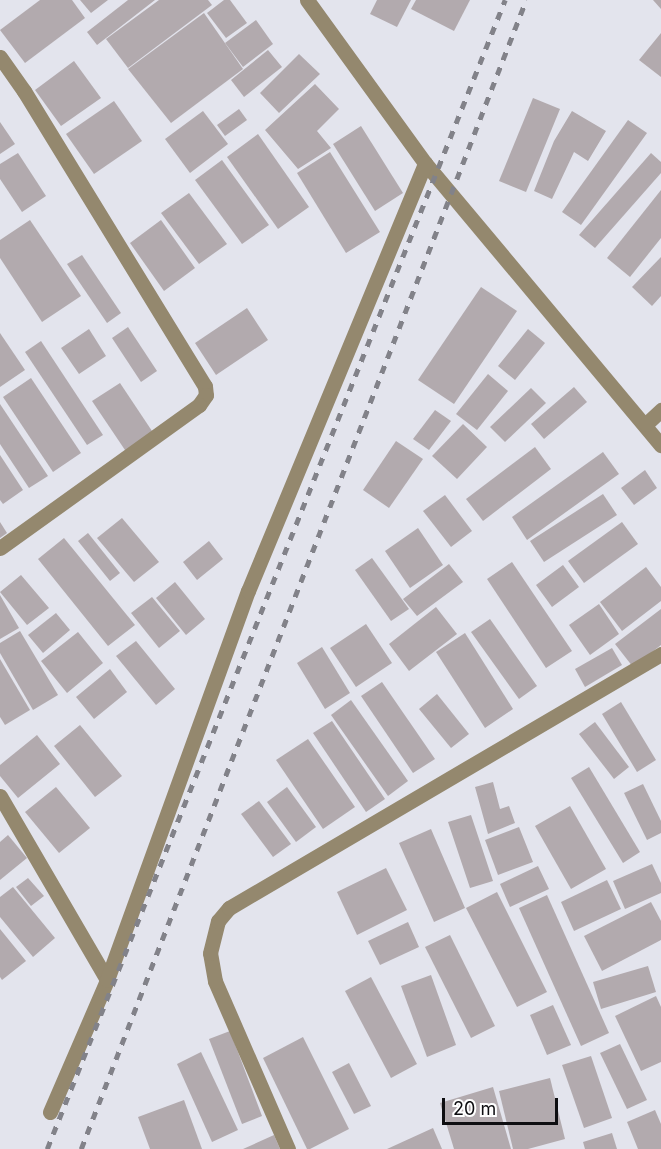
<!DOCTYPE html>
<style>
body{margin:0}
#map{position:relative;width:661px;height:1149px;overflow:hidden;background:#e3e4ed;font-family:Inter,sans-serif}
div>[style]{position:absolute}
.building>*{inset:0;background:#b2aaae}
.minor>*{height:15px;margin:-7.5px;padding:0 7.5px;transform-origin:7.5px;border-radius:7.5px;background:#94886e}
.rail>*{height:4.5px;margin-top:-2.25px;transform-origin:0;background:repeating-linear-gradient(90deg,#828289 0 8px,transparent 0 16px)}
span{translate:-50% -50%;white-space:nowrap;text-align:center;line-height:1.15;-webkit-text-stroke:6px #fff;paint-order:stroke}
.scale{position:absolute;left:442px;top:1098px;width:116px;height:27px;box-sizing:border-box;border:3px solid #0e0e11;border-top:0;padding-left:8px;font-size:18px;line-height:21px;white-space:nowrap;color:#0e0e11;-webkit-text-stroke:4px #fff;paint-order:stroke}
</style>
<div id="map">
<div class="building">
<div style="clip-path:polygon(40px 0,72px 0,85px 18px,25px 63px,0 30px)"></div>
<div style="clip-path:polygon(80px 0,108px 0,91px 13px)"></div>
<div style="clip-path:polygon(128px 0,155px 0,97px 45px,87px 32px)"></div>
<div style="clip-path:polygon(159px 0,208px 0,212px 5px,128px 68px,106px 39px)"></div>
<div style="clip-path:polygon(224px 0,230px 0,247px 23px,226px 38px,207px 13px)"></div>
<div style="clip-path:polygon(377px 0,411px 0,397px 27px,370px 14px)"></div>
<div style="clip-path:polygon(416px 0,470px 0,454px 31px,411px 9px)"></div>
<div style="clip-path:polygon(653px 0,661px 0,661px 9px)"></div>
<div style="clip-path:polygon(204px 13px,243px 69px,171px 123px,128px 69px)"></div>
<div style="clip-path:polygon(256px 20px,273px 44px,243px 67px,225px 43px)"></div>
<div style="clip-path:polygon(661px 33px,661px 77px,639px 60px)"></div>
<div style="clip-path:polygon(268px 50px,282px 67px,244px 97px,231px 80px)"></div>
<div style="clip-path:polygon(299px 54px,320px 74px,279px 113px,260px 93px)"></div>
<div style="clip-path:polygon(74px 61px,101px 98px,61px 126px,35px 90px)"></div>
<div style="clip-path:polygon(315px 84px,339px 109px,317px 131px,331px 148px,298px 169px,265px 130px)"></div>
<div style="clip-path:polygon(533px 98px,560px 109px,526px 192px,499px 181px)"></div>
<div style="clip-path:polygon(114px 101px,142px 141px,94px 174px,66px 134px)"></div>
<div style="clip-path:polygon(239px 109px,247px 120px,225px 136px,217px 125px)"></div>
<div style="clip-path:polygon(203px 111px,228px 144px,190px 173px,165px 139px)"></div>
<div style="clip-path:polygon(572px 111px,606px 131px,588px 161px,574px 152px,552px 199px,534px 191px,554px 141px)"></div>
<div style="clip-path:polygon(628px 120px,647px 133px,581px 225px,562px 212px)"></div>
<div style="clip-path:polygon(0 122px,15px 144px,0 154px)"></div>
<div style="clip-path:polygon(361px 126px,403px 193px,375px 211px,333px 144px)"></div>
<div style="clip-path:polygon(258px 134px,309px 207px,278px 229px,227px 157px)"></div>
<div style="clip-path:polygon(330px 152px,380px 232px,346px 253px,297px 173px)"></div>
<div style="clip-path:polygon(18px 153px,46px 196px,22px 212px,0 179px,0 164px)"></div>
<div style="clip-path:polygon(651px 153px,661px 162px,661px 173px,595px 248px,579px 235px)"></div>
<div style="clip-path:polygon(222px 160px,269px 225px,242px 244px,195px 180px)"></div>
<div style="clip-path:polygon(661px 190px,661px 238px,630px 277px,607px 258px)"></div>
<div style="clip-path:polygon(189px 193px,227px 244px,199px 264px,161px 213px)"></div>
<div style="clip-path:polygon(30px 220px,81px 296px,42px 322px,0 258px,0 240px)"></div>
<div style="clip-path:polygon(161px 220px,195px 268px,164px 291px,130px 243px)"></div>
<div style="clip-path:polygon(82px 255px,121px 313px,107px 323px,67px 264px)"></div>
<div style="clip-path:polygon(661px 257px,661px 296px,652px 306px,632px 287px)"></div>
<div style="clip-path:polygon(481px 287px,517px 311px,454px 404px,418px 380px)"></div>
<div style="clip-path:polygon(247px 308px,268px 340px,216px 375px,195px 343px)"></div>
<div style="clip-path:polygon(128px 327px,157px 371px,141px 382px,112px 338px)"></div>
<div style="clip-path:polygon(89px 329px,106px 356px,79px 374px,61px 348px)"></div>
<div style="clip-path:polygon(528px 329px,545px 343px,515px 380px,498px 366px)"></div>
<div style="clip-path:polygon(0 333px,25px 370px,0 387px)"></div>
<div style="clip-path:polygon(41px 341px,103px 435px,87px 445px,25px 352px)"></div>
<div style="clip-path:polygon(488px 374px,508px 391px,477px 430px,456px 414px)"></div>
<div style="clip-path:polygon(31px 378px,81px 453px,53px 472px,3px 397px)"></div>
<div style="clip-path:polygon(120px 383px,154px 434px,127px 453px,92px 401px)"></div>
<div style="clip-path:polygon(574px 387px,587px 402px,544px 439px,531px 424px)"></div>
<div style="clip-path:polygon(531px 388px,546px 403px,505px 442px,490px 427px)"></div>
<div style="clip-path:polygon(0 404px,48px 476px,29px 488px,0 444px)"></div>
<div style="clip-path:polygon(435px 410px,451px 421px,429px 450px,413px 439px)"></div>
<div style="clip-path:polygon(463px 424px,487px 447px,457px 479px,432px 456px)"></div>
<div style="clip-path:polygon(396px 441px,423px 459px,389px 508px,363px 490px)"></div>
<div style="clip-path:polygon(535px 447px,551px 469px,483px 521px,466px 499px)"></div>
<div style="clip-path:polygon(603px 452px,619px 474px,527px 540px,512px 517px)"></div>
<div style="clip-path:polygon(0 455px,23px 490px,3px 504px,0 500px)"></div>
<div style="clip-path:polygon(645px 470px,657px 488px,634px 505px,621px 488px)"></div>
<div style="clip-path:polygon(603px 494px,617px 515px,544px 562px,530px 541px)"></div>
<div style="clip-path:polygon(445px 495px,472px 531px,451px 547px,423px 511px)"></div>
<div style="clip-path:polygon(122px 518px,159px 562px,134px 582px,97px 538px)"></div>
<div style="clip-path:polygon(0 522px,7px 533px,0 538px)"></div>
<div style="clip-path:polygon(622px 522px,638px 544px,584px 583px,568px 561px)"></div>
<div style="clip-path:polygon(418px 528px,443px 565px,410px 588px,385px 551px)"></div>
<div style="clip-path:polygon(88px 533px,120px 573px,110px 581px,78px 541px)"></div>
<div style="clip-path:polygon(64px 538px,135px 625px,108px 646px,38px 559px)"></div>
<div style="clip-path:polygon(209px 541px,223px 559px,197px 580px,183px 562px)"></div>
<div style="clip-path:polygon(372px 558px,409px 609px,391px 621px,355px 570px)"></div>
<div style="clip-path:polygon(512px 562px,572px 651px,546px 668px,487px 579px)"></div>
<div style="clip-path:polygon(449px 564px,463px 582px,417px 616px,403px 599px)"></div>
<div style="clip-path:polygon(563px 565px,579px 587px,552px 607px,536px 585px)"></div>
<div style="clip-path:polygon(646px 567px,661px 587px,661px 601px,622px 631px,600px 602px)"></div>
<div style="clip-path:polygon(21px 575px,49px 608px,27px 625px,0 592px)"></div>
<div style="clip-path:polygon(175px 582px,205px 619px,186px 635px,156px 598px)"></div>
<div style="clip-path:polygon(0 595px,19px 628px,0 639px)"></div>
<div style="clip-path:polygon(152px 597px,180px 631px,159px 648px,131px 613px)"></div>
<div style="clip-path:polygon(599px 604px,619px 634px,590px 655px,569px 625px)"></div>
<div style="clip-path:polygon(436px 607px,457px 634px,409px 671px,389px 644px)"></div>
<div style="clip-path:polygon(661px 609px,661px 645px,633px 667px,615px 644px)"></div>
<div style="clip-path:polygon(56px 613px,70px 630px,43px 653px,28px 635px)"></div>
<div style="clip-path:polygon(490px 619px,537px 686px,519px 699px,471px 632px)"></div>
<div style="clip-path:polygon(366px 624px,392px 663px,356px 687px,330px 648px)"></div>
<div style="clip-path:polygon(20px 631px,58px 695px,33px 710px,0 653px,0 643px)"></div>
<div style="clip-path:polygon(78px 632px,103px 663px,67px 693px,41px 661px)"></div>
<div style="clip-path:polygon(465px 633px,513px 709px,485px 728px,436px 652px)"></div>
<div style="clip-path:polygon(136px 641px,175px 689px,156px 705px,116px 656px)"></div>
<div style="clip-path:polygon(322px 647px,350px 693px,325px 709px,297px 663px)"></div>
<div style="clip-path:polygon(612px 648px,622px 665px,585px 687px,575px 669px)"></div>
<div style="clip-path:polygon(0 659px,30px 710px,5px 725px,0 717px)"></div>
<div style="clip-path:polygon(110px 669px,127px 692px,94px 719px,76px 697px)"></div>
<div style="clip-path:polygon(382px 682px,435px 759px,413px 773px,361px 696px)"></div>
<div style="clip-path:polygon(437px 694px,469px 734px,451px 748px,419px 709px)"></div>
<div style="clip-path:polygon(351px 700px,408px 781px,388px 796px,331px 715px)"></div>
<div style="clip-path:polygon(621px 702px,656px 760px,637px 772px,602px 714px)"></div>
<div style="clip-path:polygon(332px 721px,385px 799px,366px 812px,313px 733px)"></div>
<div style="clip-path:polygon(595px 722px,629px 767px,614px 779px,579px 734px)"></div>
<div style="clip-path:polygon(80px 725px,122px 776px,95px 797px,54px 746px)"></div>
<div style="clip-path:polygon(37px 735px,60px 764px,18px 798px,0 776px,0 765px)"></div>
<div style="clip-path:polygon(308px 739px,355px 807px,323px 829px,276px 760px)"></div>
<div style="clip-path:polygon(589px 767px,640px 852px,623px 863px,571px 778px)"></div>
<div style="clip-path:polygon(493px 782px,500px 809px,509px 806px,515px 823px,488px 834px,475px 787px)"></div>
<div style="clip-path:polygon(643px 784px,661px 821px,661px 833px,647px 840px,624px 793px)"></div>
<div style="clip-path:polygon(56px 787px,90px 828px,59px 853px,25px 812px)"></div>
<div style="clip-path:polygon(287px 787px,316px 827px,296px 842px,267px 802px)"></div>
<div style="clip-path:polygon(259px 801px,291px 844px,273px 857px,241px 814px)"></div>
<div style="clip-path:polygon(570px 806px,606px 869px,571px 889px,535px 826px)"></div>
<div style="clip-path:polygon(471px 815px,493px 881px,470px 888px,448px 822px)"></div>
<div style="clip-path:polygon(519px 827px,533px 862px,498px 875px,485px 840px)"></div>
<div style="clip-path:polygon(431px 829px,465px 908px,434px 922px,399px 843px)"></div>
<div style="clip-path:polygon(8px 835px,27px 858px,0 880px,0 842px)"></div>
<div style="clip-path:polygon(652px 864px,661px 883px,661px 893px,625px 909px,613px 881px)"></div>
<div style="clip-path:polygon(538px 866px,549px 889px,510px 907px,500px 884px)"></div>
<div style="clip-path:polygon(386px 868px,407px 910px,357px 935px,337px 892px)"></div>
<div style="clip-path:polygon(28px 878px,44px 896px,31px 906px,16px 887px)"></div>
<div style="clip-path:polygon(607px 880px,621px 909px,574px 931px,561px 902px)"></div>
<div style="clip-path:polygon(13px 887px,55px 938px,33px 957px,0 917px,0 897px)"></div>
<div style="clip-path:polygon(497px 892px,547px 992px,517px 1007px,466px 908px)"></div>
<div style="clip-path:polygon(547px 895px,609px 1033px,581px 1046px,519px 908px)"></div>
<div style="clip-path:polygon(651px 902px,661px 921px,661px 940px,602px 971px,584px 936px)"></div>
<div style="clip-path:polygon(408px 922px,419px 947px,380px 965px,368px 941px)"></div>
<div style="clip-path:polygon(0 929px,26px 961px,2px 980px,0 977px)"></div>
<div style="clip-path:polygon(450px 935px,495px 1026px,471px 1038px,425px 947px)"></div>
<div style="clip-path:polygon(648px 966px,656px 992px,601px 1009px,593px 982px)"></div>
<div style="clip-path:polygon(431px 975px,456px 1045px,427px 1057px,401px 986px)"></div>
<div style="clip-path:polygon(371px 977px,417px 1064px,391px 1078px,345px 991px)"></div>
<div style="clip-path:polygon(656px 996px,661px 1007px,661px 1062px,641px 1071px,615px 1016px)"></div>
<div style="clip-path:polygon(553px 1005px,571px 1045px,547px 1055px,530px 1015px)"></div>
<div style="clip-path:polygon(230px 1031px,262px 1116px,242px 1124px,209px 1039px)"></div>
<div style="clip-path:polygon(303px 1037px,349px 1129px,310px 1149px,307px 1149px,263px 1058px)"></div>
<div style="clip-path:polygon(620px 1044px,647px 1100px,627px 1109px,600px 1053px)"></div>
<div style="clip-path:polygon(201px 1052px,238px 1130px,212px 1142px,177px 1064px)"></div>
<div style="clip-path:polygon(591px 1056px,612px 1118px,584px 1128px,562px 1065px)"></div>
<div style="clip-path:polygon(349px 1063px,371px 1106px,354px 1114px,332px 1072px)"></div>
<div style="clip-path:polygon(550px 1078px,565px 1139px,528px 1149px,513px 1149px,499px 1091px)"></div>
<div style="clip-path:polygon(493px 1087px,511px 1149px,454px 1149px,440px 1103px)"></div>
<div style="clip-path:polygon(184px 1100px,202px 1149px,150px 1149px,138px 1117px)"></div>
<div style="clip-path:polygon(655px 1110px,661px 1124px,661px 1149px,638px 1149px,627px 1122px)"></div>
<div style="clip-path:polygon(433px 1128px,442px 1149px,387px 1149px)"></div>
<div style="clip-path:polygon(612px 1133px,617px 1149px,585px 1149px,583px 1142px)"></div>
<div style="clip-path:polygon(274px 1135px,280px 1149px,243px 1149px)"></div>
</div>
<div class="minor">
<div style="left:307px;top:0;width:201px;rotate:54.1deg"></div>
<div style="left:425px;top:163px;width:368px;rotate:50.1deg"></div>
<div style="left:0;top:57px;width:42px;rotate:54.8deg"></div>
<div style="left:24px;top:91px;width:346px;rotate:58.5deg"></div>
<div style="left:205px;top:386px;width:9px;rotate:84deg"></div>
<div style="left:206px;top:395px;width:12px;rotate:125deg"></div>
<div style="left:199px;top:405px;width:245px;rotate:144.3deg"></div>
<div style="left:646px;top:424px;width:21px;rotate:-43deg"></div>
<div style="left:0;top:796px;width:213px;rotate:59.8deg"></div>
<div style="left:50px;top:1112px;width:144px;rotate:-66.6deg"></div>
<div style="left:107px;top:980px;width:414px;rotate:-70.1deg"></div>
<div style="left:248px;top:591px;width:463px;rotate:-67.5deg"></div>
<div style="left:288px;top:1149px;width:183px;rotate:-113.5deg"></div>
<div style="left:215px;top:981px;width:28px;rotate:-100deg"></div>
<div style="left:210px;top:953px;width:33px;rotate:-76deg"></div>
<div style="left:218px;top:921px;width:17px;rotate:-50deg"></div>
<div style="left:229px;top:908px;width:501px;rotate:-30.45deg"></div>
</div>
<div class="rail">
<div style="left:47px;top:1149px;width:1237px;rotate:-68.27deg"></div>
<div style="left:81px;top:1149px;width:1232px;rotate:-68.83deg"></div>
</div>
<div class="scale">20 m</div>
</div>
